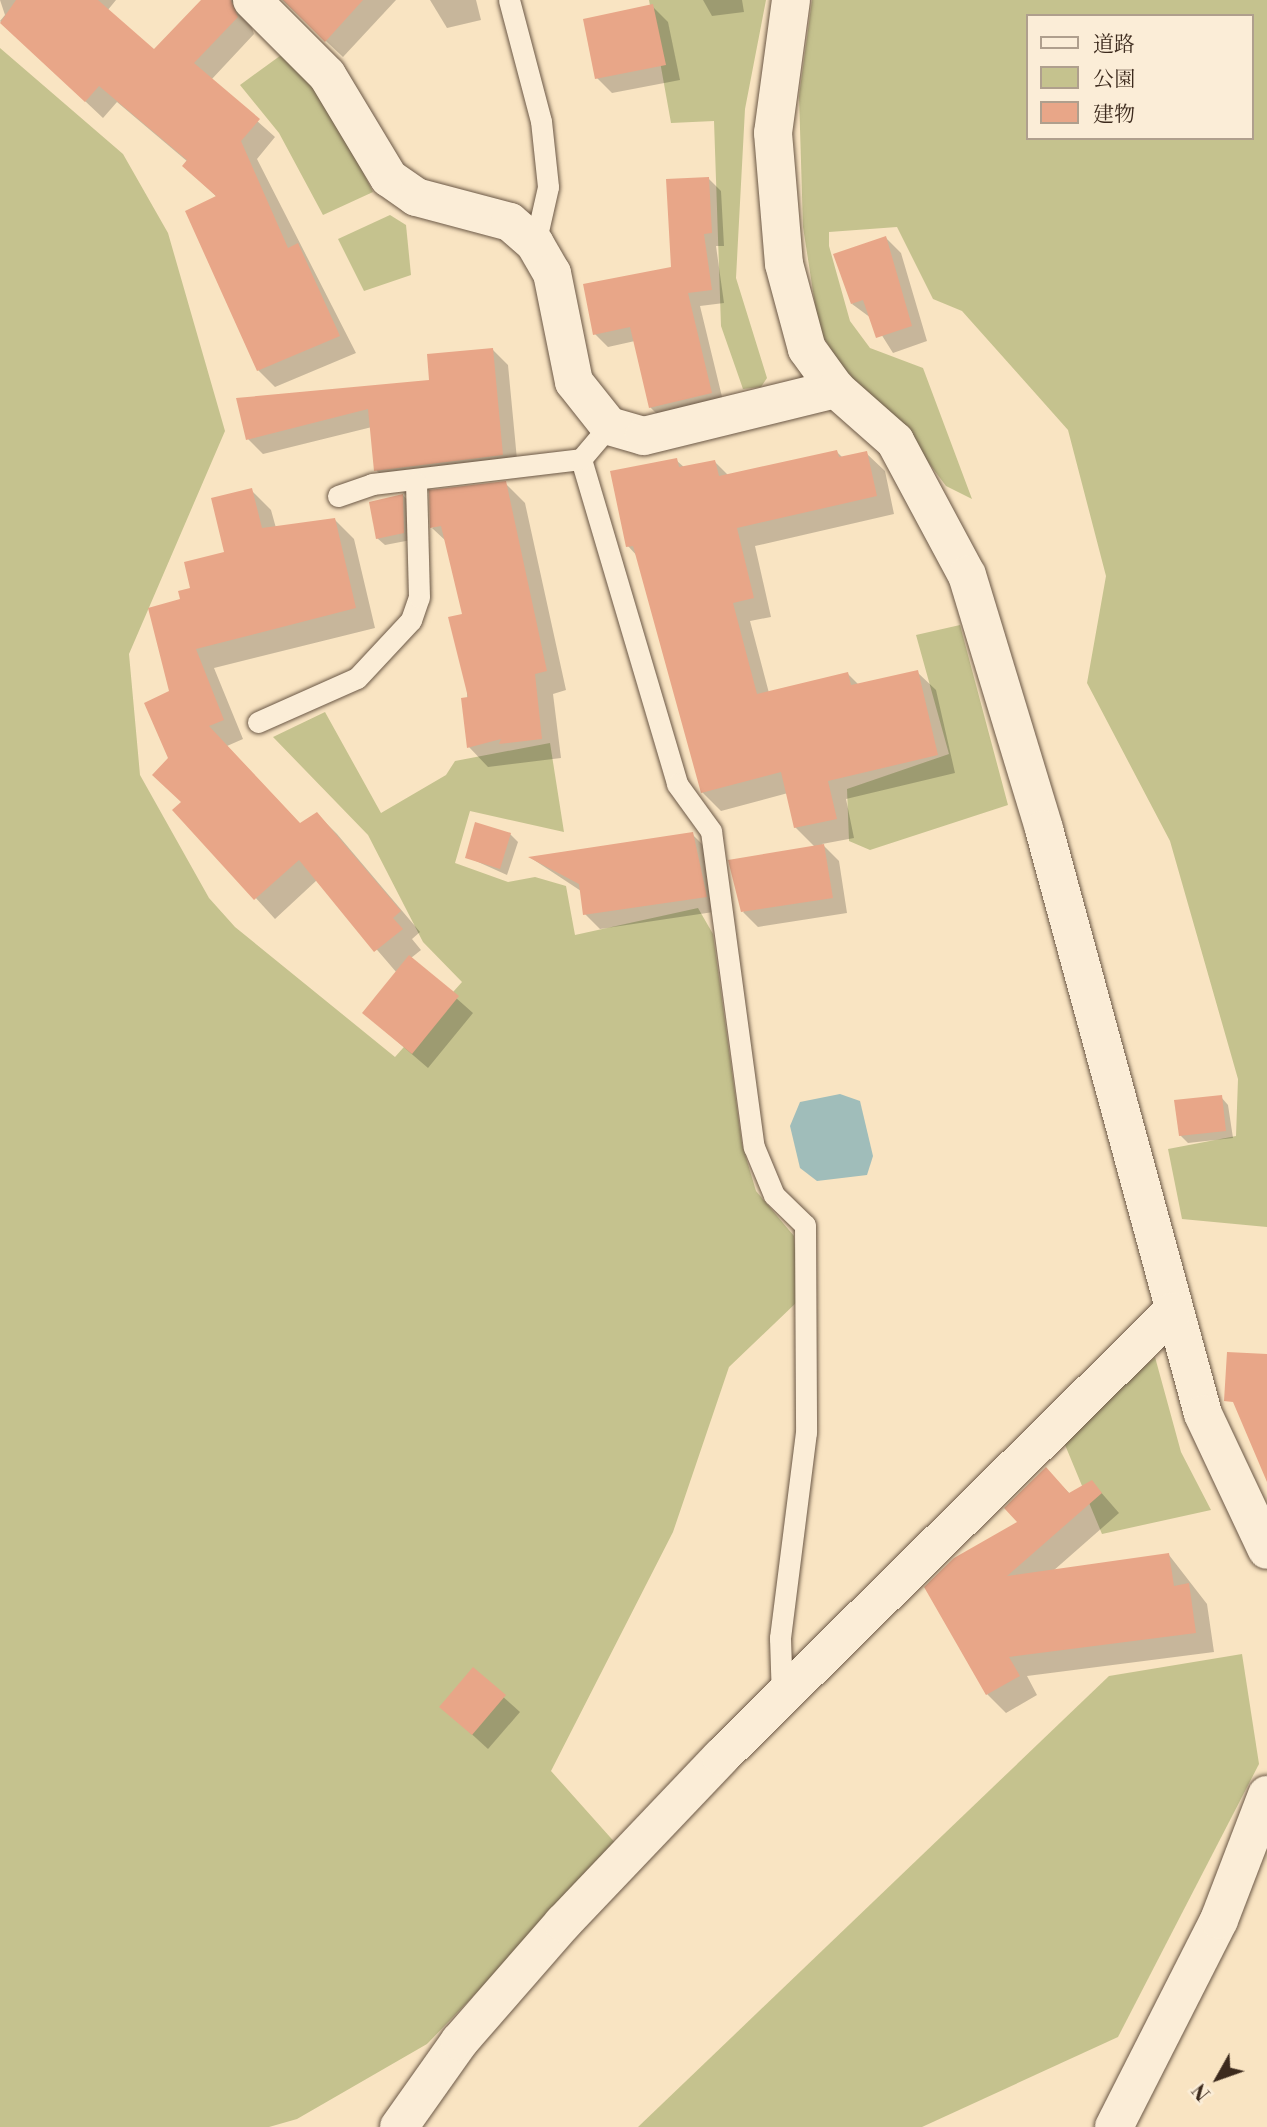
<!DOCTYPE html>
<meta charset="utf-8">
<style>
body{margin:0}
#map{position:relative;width:1267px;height:2127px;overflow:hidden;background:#f9e4c2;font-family:"Libre Bodoni","Noto Serif JP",serif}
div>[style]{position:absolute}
.green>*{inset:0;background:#c5c28e}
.water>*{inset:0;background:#a0bdba}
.shadow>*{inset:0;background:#0003}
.building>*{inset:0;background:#e8a688}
.roads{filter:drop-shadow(0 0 2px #6b5846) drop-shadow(0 0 2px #6b5846)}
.lane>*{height:21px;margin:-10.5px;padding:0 10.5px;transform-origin:10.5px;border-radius:10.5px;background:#fbedd7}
.street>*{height:38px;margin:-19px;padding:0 19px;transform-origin:19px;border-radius:19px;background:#fbedd7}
span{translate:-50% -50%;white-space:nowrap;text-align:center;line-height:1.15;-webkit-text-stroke:5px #fbedd7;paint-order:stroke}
.legend{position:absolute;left:1026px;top:14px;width:228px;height:126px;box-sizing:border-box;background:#fbedd7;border:2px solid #af9f8d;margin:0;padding:9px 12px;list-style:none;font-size:21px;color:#3c2a1d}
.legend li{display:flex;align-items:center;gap:14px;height:35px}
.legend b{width:35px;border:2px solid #af9f8d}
.north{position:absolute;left:1183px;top:2043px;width:70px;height:70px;-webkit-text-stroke:5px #fbedd7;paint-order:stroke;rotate:230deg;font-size:19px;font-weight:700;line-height:28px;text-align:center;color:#3c2a1d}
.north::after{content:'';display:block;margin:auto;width:24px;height:32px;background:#3c2a1d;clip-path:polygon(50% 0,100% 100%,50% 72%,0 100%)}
</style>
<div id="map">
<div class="green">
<div style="clip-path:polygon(649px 0,766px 0,745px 109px,736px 278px,767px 378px,761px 387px,743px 389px,721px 326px,714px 121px,671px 123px)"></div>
<div style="clip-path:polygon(evenodd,812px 0,1267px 0,1267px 1227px,1182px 1219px,1168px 1149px,1236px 1136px,1238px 1079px,1170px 841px,1087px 683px,1106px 576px,1068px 430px,962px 311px,933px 299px,897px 227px,829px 232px,829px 246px,850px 321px,870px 348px,923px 368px,972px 499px,946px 486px,910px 438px,846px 374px,819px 330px,803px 227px,799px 96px,812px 0,1027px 16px,1251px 16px,1251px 138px,1027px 138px,1027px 16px)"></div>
<div style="clip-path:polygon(0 48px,123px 154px,168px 233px,225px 431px,129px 654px,140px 775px,209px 898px,235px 927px,395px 1057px,462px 982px,423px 942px,368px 835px,273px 737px,325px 712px,381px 813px,446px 775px,455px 761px,550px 743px,564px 832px,470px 811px,455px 863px,508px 882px,535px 877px,566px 886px,575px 935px,698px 908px,713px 934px,742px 1144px,756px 1191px,794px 1236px,798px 1301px,729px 1367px,673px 1532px,551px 1771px,618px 1846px,427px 2044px,297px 2119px,269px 2127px,0 2127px)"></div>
<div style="clip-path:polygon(284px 53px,335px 116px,373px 192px,323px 215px,279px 133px,240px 85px)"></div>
<div style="clip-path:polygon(390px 215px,406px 225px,411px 275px,364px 291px,338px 239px)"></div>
<div style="clip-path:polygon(960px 625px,1008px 805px,870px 850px,849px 841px,847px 789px,949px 754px,916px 635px)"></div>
<div style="clip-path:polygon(1155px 1357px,1181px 1452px,1211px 1510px,1102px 1534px,1063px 1440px)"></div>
<div style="clip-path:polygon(1242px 1654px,1259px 1764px,1118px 2037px,922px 2127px,638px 2127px,1109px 1676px)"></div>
</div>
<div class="water">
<div style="clip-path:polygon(840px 1094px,860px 1101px,873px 1156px,867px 1175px,817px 1181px,800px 1168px,790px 1126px,800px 1102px)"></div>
</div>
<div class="shadow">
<div style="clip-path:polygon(0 0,116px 0,107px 11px,154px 51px,203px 0,259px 0,247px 13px,254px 34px,211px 80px,275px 137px,257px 159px,356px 353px,275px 387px,258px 370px,218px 198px,184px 166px,188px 162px,117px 102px,103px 118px,0 21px,5px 15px)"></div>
<div style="clip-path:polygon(282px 0,396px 0,343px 57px)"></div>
<div style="clip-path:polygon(430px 0,476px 0,481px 20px,447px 28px)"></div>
<div style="clip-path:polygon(703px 0,742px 0,744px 12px,712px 16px)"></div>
<div style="clip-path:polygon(652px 6px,668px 22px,680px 80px,612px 93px,597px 78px)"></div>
<div style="clip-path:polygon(708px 178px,721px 191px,724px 246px,716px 246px,724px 303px,700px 306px,724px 405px,663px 420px,650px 407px,635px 341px,608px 347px,595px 334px,673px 268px)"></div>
<div style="clip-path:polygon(886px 238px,901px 253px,927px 341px,893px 353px,871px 318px,852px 304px)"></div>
<div style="clip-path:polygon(493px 350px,508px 365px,518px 470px,391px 485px,376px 470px,372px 427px,263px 454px,248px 439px,431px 382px)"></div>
<div style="clip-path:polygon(837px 452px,843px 458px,866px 453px,885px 471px,894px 514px,755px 546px,771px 617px,750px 621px,769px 693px,848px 674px,859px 685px,917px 672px,936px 690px,955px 773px,846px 799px,854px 838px,822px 844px,839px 861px,847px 913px,758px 927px,743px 912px,815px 847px,795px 827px,788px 793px,721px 811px,702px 792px,638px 557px,628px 546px,676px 460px,685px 468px,715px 462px,729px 476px)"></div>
<div style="clip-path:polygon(505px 483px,525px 503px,566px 690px,553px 694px,561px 758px,488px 767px,469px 747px,464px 615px,447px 542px,432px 528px)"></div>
<div style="clip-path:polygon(251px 490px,271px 510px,276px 528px,334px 519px,354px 539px,375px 628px,214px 668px,243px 739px,227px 746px,301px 825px,317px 814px,337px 834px,420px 932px,412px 939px,421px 950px,411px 958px,473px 1013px,428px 1068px,364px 1013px,397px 973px,317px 880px,275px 919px,175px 810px,183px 803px,170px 758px,171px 692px,183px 601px,226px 553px)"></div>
<div style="clip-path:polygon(403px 495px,410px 503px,411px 540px,385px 545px,377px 538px)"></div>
<div style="clip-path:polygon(510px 834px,518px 842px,507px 875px,467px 857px)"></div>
<div style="clip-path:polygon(692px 834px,707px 849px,720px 911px,600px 929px,585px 914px,581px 891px,531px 858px)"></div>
<div style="clip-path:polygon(1221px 1097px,1228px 1105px,1233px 1138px,1188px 1143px,1180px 1135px)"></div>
<div style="clip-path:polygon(1046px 1469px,1070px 1494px,1092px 1482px,1119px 1513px,1053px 1571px,1169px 1555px,1207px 1604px,1214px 1652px,1027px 1676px,1037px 1695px,1006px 1713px,987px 1694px,927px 1587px,1019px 1523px)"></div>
<div style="clip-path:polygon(473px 1670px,520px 1712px,488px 1749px,442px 1707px)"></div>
</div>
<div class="building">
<div style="clip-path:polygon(16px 0,98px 0,154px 49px,201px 0,231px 0,238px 17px,194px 63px,260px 119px,241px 141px,288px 248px,298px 243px,340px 336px,257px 371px,185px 211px,216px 196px,182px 166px,187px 160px,99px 86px,85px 102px,0 23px)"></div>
<div style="clip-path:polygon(283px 0,363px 0,325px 42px)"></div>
<div style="clip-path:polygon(653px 4px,666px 65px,595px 79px,583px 19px)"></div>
<div style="clip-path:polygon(709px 177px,712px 233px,704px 234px,712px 290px,688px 293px,712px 393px,649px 408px,630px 327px,593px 335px,583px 284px,671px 267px,666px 179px)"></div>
<div style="clip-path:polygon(886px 236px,912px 326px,876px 338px,863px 300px,851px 304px,833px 254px)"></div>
<div style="clip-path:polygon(493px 348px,503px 455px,374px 471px,368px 409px,246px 440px,236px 398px,429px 380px,427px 354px)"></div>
<div style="clip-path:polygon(837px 450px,839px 457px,867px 451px,877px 496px,737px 528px,754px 598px,733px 603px,757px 694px,848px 672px,851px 685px,918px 670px,938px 755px,828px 781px,837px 819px,794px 828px,781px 772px,701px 793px,633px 546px,626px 547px,610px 471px,677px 458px,679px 467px,715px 460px,719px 476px)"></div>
<div style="clip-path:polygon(506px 481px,547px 671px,535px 674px,542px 739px,499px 744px,501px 739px,467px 748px,461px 698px,468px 697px,448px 617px,462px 614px,441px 526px,430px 528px,429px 490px)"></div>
<div style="clip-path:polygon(252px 488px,262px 528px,335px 518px,356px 608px,196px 649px,224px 720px,209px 726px,300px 823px,317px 812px,401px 911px,393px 918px,403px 929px,374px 952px,299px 860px,254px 900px,172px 810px,181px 802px,152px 775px,168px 758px,144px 703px,169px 691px,148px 608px,180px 599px,178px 591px,190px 588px,184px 562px,224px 552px,211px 498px)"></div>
<div style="clip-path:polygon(403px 494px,404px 533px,376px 539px,369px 502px)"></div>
<div style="clip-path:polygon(475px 822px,511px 833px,500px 869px,465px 858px)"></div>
<div style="clip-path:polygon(693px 832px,707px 897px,583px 915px,579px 884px,528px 857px)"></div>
<div style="clip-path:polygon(824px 844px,833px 898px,741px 912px,728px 860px)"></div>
<div style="clip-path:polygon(409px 955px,459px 996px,412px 1054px,362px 1013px)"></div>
<div style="clip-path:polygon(1222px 1095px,1226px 1131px,1179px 1136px,1174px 1100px)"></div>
<div style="clip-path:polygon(1227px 1352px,1267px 1354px,1267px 1482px,1233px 1402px,1224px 1401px)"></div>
<div style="clip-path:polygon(1046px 1467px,1069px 1493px,1092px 1480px,1102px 1493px,1007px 1576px,1169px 1553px,1174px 1586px,1189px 1583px,1196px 1633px,1009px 1657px,1020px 1676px,986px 1695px,924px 1587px,954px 1558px,1017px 1522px,1004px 1508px)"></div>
<div style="clip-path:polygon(473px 1667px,506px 1695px,472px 1735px,439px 1707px)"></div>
</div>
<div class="roads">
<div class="lane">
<div style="left:509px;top:0;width:125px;rotate:75.2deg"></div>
<div style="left:541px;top:121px;width:66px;rotate:83.9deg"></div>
<div style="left:548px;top:187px;width:58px;rotate:102.8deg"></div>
<div style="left:581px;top:459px;width:339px;rotate:73.5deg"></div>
<div style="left:677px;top:784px;width:58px;rotate:54.1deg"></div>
<div style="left:711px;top:831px;width:319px;rotate:82.3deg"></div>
<div style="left:754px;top:1147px;width:52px;rotate:67.4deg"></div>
<div style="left:774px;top:1195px;width:43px;rotate:44.1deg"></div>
<div style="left:805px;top:1225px;width:207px;rotate:89.7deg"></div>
<div style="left:806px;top:1432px;width:208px;rotate:97.2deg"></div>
<div style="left:780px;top:1638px;width:59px;rotate:88.1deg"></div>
<div style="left:338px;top:496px;width:36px;rotate:-19deg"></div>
<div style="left:372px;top:484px;width:210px;rotate:-6.8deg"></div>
<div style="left:581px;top:459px;width:43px;rotate:-49.7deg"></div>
<div style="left:258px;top:722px;width:108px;rotate:-24deg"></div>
<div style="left:357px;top:678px;width:79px;rotate:-47deg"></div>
<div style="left:411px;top:620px;width:24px;rotate:-71deg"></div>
<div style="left:419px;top:597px;width:114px;rotate:-91.5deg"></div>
</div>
<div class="street">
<div style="left:252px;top:0;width:106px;rotate:45deg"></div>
<div style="left:327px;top:75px;width:120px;rotate:59deg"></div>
<div style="left:389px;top:178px;width:33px;rotate:35deg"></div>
<div style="left:416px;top:197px;width:97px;rotate:14.9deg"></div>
<div style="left:510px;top:222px;width:33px;rotate:41deg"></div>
<div style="left:535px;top:244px;width:34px;rotate:60deg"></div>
<div style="left:552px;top:273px;width:111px;rotate:78.6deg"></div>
<div style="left:574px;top:382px;width:56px;rotate:51.5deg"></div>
<div style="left:609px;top:426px;width:36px;rotate:16deg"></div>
<div style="left:644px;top:436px;width:198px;rotate:-13.8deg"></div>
<div style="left:791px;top:0;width:134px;rotate:97.7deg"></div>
<div style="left:773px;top:133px;width:131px;rotate:85.2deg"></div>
<div style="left:784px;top:264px;width:88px;rotate:74.9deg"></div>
<div style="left:807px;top:349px;width:49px;rotate:54.1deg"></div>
<div style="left:836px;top:389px;width:79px;rotate:41.4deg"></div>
<div style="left:895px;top:441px;width:152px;rotate:61.8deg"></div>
<div style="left:967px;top:575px;width:265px;rotate:73.1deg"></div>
<div style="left:1044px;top:829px;width:606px;rotate:74.79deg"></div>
<div style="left:1203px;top:1414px;width:150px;rotate:64.8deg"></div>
<div style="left:399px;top:2127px;width:105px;rotate:-54.7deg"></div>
<div style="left:460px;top:2041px;width:157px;rotate:-48.9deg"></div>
<div style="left:563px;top:1923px;width:229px;rotate:-46.4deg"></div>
<div style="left:721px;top:1757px;width:634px;rotate:-44.62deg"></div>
<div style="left:1114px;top:2127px;width:232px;rotate:-63.1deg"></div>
<div style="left:1219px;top:1920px;width:134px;rotate:-69deg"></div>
</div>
</div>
<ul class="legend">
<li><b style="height:9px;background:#fbedd7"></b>道路</li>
<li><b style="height:19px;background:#c5c28e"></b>公園</li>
<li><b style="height:19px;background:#e8a688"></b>建物</li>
</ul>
<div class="north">N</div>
</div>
